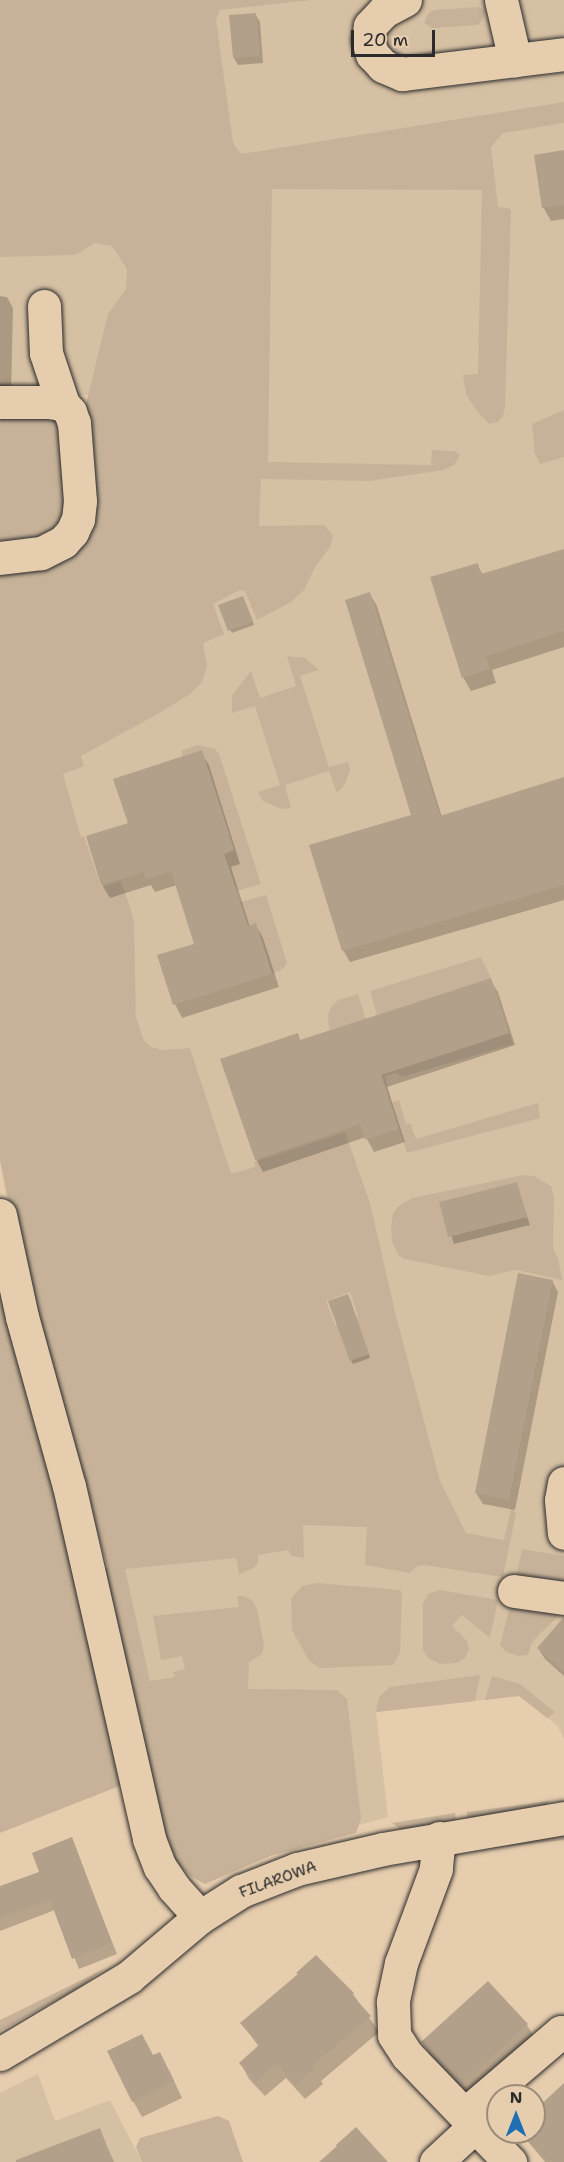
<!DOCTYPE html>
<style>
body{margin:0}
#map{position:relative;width:564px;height:2162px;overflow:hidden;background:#e6cdae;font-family:"Shantell Sans",sans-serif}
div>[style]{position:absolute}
.built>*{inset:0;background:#d6c0a3}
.green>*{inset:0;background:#c7b299}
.shadow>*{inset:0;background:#0003}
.building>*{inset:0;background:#b2a08a}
.roads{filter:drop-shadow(0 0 2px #2b2b2b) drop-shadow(0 0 2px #2b2b2b)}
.minor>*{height:33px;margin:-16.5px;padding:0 16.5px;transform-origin:16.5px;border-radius:16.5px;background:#e6cdae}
span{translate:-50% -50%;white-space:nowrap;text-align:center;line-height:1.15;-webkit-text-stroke:4.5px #e6cdae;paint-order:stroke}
.street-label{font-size:15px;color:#2b2b2b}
.north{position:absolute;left:486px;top:2084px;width:60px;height:60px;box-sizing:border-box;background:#e6cdae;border:2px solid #9b8c7a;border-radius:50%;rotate:0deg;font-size:16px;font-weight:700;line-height:24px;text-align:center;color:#2b2b2b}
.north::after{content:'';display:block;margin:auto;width:21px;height:27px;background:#1f6fb2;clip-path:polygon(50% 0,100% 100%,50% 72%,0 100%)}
.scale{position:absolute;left:351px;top:30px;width:84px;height:27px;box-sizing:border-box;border:3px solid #2b2b2b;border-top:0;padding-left:8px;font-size:18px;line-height:21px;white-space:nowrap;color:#2b2b2b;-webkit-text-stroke:4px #e6cdae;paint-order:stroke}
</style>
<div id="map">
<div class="built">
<div style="clip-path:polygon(196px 0,564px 0,564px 1739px,557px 1725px,519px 1696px,376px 1712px,388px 1817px,347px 1828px,193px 1850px,53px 1386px,5px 1191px,0 1160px,0 646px,170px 498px)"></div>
<div style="clip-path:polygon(0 225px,134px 234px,141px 290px,97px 395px,0 394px)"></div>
<div style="clip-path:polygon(38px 2074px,55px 2121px,110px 2100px,142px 2162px,0 2162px,0 2093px)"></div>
</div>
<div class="green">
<div style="clip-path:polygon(evenodd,0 0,312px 0,220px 10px,216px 20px,233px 143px,241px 154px,564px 102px,564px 123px,503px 133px,491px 147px,498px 207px,511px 209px,505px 407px,503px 416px,498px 422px,489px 424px,476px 410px,466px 394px,463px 375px,478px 374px,482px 190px,272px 189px,268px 462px,431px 465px,432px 450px,454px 451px,460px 455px,454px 465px,444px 470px,369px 481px,261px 479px,259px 526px,324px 525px,333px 535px,330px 547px,315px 567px,304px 590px,291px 602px,257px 620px,245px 591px,240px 590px,213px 604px,224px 634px,203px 643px,207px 667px,202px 682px,190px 694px,161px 712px,81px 756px,84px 766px,63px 774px,81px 837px,84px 836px,101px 887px,121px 881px,130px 907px,134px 923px,136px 1017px,144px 1041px,151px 1047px,164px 1050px,190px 1048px,231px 1174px,255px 1167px,254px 1162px,345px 1132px,370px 1203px,396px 1316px,440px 1481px,466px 1533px,504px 1540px,511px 1508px,516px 1513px,503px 1577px,424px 1565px,417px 1566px,410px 1573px,365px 1565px,367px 1527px,303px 1525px,304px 1558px,292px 1556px,288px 1550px,258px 1555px,258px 1562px,255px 1567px,239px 1575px,236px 1558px,125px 1569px,150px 1681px,175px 1677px,173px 1672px,185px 1669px,182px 1656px,161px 1660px,153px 1616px,239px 1607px,237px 1596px,243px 1596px,252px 1600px,257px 1608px,264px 1645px,262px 1654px,249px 1662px,248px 1689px,337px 1690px,347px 1699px,361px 1818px,356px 1833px,270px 1856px,205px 1884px,190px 1876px,171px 1856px,122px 1785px,0 1833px,0 1269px,76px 1563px,108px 1568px,27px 1287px,0 1160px,0 571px,80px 541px,85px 408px,108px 314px,126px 289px,127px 269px,112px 246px,95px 243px,75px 255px,0 257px,0 0,350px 1292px,358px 1316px,335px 1325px,326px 1301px,350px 1292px)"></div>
<div style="clip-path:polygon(479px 7px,484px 10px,485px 16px,478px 25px,432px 28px,424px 23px,428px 14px,434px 10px)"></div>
<div style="clip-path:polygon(0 409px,39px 410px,57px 420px,65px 512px,58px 527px,45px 538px,0 547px)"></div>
<div style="clip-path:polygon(564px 410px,564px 457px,540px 464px,535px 454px,532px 424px)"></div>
<div style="clip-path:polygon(287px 656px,305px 658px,319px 670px,300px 676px,329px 767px,348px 762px,350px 770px,345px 784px,337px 793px,329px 771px,285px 785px,291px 808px,282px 809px,263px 801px,258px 792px,280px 785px,255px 706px,232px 713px,232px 695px,251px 671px,260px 698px,296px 686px)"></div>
<div style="clip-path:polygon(198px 745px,215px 749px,219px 754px,261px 884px,237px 891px,224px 854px,234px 850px,202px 750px,183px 756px,181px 751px)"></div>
<div style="clip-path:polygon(266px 895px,287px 963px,283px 969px,272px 974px,256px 923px,248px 926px,240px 902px)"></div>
<div style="clip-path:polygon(481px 957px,491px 978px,377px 1015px,370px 991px)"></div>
<div style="clip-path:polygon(358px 994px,366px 1020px,329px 1030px,328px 1015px,331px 1007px,338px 1000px)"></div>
<div style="clip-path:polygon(509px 1033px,513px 1044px,402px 1077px,396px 1073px,385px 1076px,392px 1102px,399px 1100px,406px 1124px,410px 1123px,416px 1139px,538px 1103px,540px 1118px,407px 1153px,380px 1071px,399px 1069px)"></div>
<div style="clip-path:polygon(evenodd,523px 1175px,534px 1176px,551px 1186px,554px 1196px,553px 1248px,558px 1258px,562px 1280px,516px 1270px,489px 1276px,405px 1259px,398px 1255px,392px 1241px,391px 1227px,393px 1213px,399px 1206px,412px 1198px,523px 1175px,517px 1182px,526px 1217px,448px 1237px,439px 1202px,517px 1182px)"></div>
<div style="clip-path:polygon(522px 1549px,564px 1556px,564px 1588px,516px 1579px)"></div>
<div style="clip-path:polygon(317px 1583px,400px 1590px,402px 1593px,400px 1653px,393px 1665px,320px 1668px,309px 1661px,292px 1630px,291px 1599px,302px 1586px)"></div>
<div style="clip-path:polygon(439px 1590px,498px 1600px,490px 1638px,462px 1615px,452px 1626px,467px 1641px,469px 1649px,465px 1658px,456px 1663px,440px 1664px,428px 1658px,423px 1650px,423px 1603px,428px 1594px)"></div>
<div style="clip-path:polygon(511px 1601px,563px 1611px,532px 1642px,528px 1655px,518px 1656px,506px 1652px,500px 1645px)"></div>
<div style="clip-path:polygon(480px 1675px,475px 1701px,376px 1712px,379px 1697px,390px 1687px)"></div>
<div style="clip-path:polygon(492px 1676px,520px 1684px,555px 1712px,547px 1718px,519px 1696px,485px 1700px)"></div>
<div style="clip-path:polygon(549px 1801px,546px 1807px,467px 1819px,467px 1812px)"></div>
<div style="clip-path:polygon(455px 1813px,456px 1821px,408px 1830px,400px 1829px,392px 1823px)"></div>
<div style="clip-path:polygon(564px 1833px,564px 1840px,484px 1849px,483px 1844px)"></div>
<div style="clip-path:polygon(104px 1969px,82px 1986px,0 2031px,0 2020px)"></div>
<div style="clip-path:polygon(218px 2116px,229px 2121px,243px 2162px,142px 2162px,136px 2147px,140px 2138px)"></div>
</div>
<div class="shadow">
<div style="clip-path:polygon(255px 14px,260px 22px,263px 63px,238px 65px,234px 58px)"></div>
<div style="clip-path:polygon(564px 151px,564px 219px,551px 221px,543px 207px)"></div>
<div style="clip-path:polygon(0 296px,7px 297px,13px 308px,11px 394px,0 396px)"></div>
<div style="clip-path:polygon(564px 551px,564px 647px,492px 670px,496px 683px,471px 691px,463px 677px,477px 565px,483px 575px)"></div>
<div style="clip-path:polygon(370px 594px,377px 606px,442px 817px,564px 779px,564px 900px,350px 962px,343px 950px,413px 816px)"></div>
<div style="clip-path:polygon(244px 601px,254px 625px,232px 633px,230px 630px)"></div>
<div style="clip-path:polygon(201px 752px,209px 765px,240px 864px,231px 867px,250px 927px,256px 925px,263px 938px,279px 987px,182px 1018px,175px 1004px,196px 945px,177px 885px,155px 892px,151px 885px,110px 898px,102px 885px,87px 837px,130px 824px)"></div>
<div style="clip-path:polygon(490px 980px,498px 992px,515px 1045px,387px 1087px,405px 1142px,374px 1152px,366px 1137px,263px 1172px,256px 1159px,297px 1035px,301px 1041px)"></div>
<div style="clip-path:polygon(516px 1183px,530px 1225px,454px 1244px,440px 1203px)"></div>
<div style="clip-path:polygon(552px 1281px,558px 1292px,515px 1510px,483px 1504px,476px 1493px)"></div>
<div style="clip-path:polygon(350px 1299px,370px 1358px,353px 1364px,351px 1360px)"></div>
<div style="clip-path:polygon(564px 1620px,564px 1676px,545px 1659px,538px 1648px)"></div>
<div style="clip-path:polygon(71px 1839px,117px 1954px,79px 1969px,55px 1910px,0 1931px,0 1888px,41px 1873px)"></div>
<div style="clip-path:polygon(299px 1975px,353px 1994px,379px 2032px,321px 2081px,323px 2084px,305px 2099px,286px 2078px,265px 2096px,249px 2079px,241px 2064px,259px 2047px,242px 2023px)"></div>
<div style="clip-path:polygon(527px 2025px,535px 2038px,470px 2097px,431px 2056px,423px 2043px)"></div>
<div style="clip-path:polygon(153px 2057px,169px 2070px,182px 2098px,142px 2117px,133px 2101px)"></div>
<div style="clip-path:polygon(564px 2085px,564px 2162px,545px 2162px,520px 2132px,534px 2132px,534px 2113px)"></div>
<div style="clip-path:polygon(356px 2129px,386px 2162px,319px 2162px)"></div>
<div style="clip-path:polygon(99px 2130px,114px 2162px,16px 2162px)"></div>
</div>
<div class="building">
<div style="clip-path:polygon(256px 13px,260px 56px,233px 58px,229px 15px)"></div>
<div style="clip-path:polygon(564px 150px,564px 205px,542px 208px,534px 155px)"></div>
<div style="clip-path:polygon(564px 549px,564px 631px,486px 656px,490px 669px,462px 678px,430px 577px,478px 563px,481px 574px)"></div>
<div style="clip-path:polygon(370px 592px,440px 816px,564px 777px,564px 885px,342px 951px,309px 845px,411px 815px,345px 600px)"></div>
<div style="clip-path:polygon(243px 596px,253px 621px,228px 631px,218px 605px)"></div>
<div style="clip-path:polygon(202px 750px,234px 850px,224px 854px,248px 926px,256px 923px,272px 974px,173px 1005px,157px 955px,194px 944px,171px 871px,146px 879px,144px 872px,101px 885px,86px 836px,128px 823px,113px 779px)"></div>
<div style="clip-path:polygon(491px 978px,509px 1033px,381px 1075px,399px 1129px,365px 1140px,360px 1124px,255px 1160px,220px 1059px,298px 1033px,300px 1040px)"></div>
<div style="clip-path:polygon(517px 1182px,527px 1217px,448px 1237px,439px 1202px)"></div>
<div style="clip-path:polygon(518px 1273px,553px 1280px,509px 1500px,475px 1493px)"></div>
<div style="clip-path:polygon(348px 1294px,369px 1354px,350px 1361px,328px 1301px)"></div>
<div style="clip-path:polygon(564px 1617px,564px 1672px,537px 1648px)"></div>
<div style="clip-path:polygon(72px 1837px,112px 1943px,72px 1959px,50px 1900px,0 1918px,0 1886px,39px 1872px,32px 1853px)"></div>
<div style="clip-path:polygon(316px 1955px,354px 1993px,352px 1995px,371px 2016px,313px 2065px,315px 2067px,295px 2085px,276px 2063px,256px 2082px,239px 2063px,259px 2045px,240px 2023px,298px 1974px,296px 1973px)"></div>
<div style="clip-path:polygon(488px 1981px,528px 2024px,462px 2085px,421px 2042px)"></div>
<div style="clip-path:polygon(142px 2034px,153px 2055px,160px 2052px,174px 2081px,132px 2102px,107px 2051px)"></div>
<div style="clip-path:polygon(564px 2083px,564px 2162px,548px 2162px,520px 2132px,534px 2132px,534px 2111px)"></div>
<div style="clip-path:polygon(356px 2127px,388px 2162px,321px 2162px,337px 2147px,336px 2145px)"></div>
<div style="clip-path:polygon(100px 2128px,113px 2162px,16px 2162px,16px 2160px)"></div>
</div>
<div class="roads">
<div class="minor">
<div style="left:405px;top:0;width:24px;rotate:152deg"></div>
<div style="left:384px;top:11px;width:21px;rotate:133deg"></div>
<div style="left:370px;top:26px;width:14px;rotate:98deg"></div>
<div style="left:368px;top:40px;width:15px;rotate:74deg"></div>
<div style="left:372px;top:54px;width:16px;rotate:47deg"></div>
<div style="left:383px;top:66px;width:21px;rotate:23deg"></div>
<div style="left:402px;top:74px;width:163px;rotate:-7deg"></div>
<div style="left:501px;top:0;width:62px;rotate:76.9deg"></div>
<div style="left:44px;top:306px;width:47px;rotate:87.6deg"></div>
<div style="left:46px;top:353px;width:54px;rotate:71.6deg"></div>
<div style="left:0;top:402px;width:48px"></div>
<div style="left:48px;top:402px;width:15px;rotate:8deg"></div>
<div style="left:63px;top:404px;width:11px;rotate:49deg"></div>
<div style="left:70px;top:412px;width:12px;rotate:70deg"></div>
<div style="left:74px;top:423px;width:78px;rotate:85.6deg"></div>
<div style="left:80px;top:501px;width:18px;rotate:96deg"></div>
<div style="left:78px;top:519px;width:14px;rotate:115deg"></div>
<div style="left:72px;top:532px;width:13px;rotate:132deg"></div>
<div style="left:63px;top:542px;width:25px;rotate:153deg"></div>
<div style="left:41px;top:553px;width:41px;rotate:173deg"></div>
<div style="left:0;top:1215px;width:104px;rotate:77.8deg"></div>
<div style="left:22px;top:1317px;width:175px;rotate:74.5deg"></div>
<div style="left:69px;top:1486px;width:362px;rotate:77.2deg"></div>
<div style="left:149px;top:1839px;width:30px;rotate:69deg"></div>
<div style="left:160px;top:1867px;width:25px;rotate:56deg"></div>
<div style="left:174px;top:1888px;width:39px;rotate:48deg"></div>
<div style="left:564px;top:1483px;width:17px;rotate:100deg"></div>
<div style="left:561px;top:1500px;width:33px;rotate:85deg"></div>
<div style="left:514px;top:1591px;width:50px;rotate:8deg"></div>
<div style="left:439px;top:1838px;width:31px;rotate:96deg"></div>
<div style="left:436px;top:1869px;width:100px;rotate:110.4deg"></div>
<div style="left:401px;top:1963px;width:40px;rotate:102deg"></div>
<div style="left:393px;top:2002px;width:33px;rotate:88deg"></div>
<div style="left:394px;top:2035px;width:24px;rotate:57deg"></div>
<div style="left:407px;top:2055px;width:149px;rotate:46.1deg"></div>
<div style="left:0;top:2054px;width:150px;rotate:-30.8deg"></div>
<div style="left:129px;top:1977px;width:93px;rotate:-40.2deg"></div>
<div style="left:200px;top:1917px;width:49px;rotate:-32.4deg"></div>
<div style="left:241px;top:1891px;width:60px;rotate:-21.4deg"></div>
<div style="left:297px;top:1869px;width:88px;rotate:-13.1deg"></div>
<div style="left:383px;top:1849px;width:184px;rotate:-9.7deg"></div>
<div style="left:465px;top:2114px;width:126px;rotate:-40.5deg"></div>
<div style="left:561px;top:2032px;width:4px;rotate:34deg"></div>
<div style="left:436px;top:2162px;width:54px;rotate:-42.8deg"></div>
</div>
</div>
<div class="street-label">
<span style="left:278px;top:1880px;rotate:-20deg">FILAROWA</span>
</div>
<div class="north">N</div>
<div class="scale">20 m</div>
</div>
